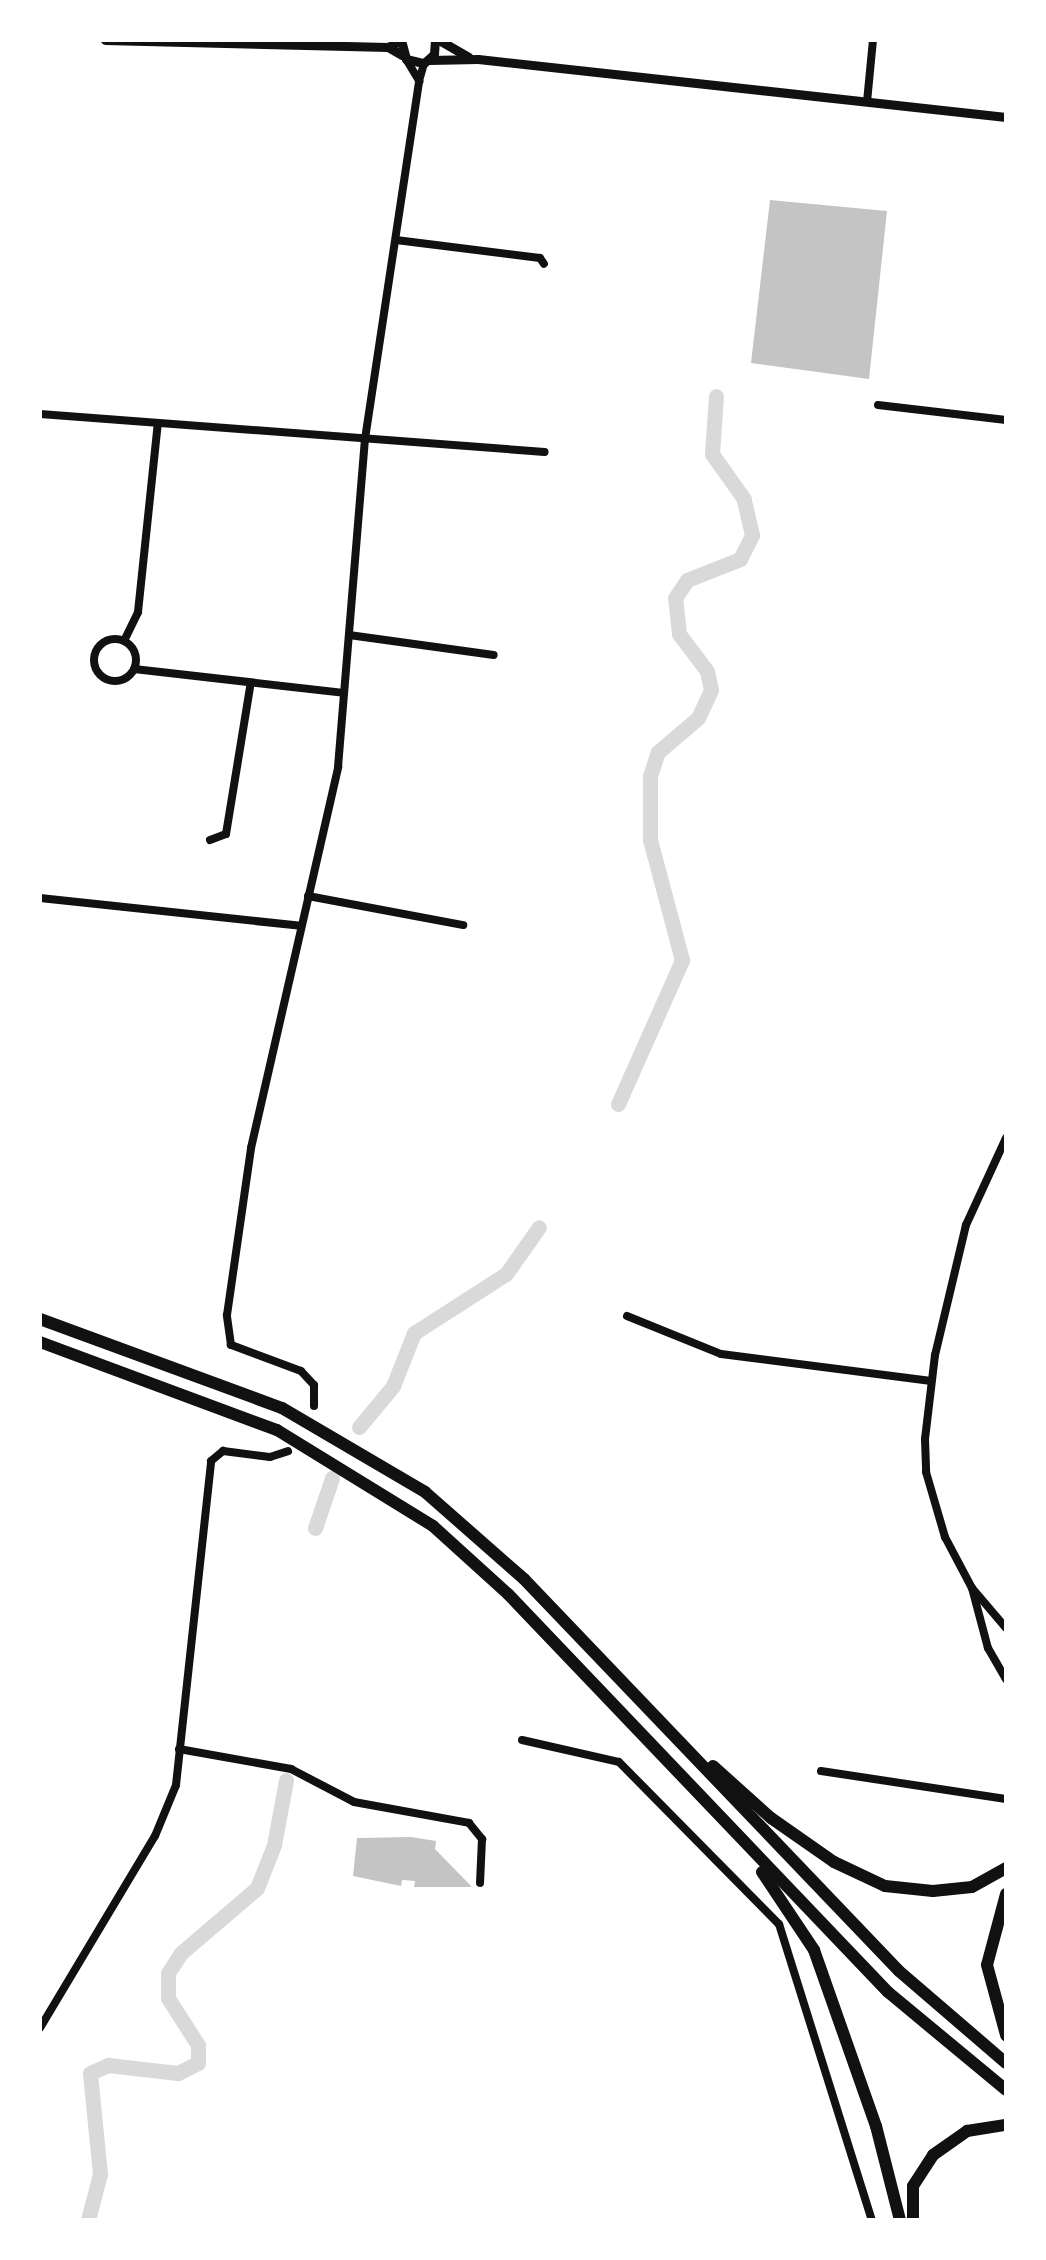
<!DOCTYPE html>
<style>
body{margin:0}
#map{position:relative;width:1046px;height:2260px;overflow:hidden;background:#fff;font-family:Inter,sans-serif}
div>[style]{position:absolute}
.canal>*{height:15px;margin:-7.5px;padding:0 7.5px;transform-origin:7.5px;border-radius:7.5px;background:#d9d9d9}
.building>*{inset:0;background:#c4c4c4}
.minor>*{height:8px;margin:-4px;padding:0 4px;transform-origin:4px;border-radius:4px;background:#111}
.minor>.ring{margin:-4px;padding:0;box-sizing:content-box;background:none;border:8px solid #111;border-radius:50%}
.tertiary>*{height:9px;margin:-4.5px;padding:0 4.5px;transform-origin:4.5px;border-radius:4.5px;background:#111}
.trunk>*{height:12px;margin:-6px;padding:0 6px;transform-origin:6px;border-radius:6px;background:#111}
span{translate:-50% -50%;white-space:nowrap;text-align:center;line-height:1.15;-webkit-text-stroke:10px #fff;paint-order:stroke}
.frame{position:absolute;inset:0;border:42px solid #fff;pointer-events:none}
</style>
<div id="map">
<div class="canal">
<div style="left:618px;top:1104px;width:158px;rotate:-66deg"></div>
<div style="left:682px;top:960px;width:124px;rotate:-104.9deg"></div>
<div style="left:650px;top:840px;width:64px;rotate:-90deg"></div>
<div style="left:650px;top:776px;width:25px;rotate:-72deg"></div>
<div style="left:658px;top:752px;width:52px;rotate:-40.4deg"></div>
<div style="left:698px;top:718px;width:31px;rotate:-65deg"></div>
<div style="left:711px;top:690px;width:19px;rotate:-102deg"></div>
<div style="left:707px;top:671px;width:46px;rotate:-127.1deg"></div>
<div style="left:679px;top:634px;width:36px;rotate:-96deg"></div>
<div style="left:675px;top:598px;width:22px;rotate:-56deg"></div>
<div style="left:687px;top:580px;width:57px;rotate:-21.6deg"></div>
<div style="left:740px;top:559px;width:27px;rotate:-63deg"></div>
<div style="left:752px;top:535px;width:37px;rotate:-103deg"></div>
<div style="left:744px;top:499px;width:55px;rotate:-125.4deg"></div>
<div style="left:712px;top:454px;width:58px;rotate:-86.1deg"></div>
<div style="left:359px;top:1427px;width:53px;rotate:-50.3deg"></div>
<div style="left:393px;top:1386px;width:57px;rotate:-68.4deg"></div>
<div style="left:414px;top:1333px;width:109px;rotate:-32.7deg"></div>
<div style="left:506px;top:1274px;width:57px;rotate:-54.9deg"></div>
<div style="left:315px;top:1528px;width:53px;rotate:-71.2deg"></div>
<div style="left:88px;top:2220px;width:48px;rotate:-75.4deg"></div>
<div style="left:100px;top:2174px;width:101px;rotate:-95.7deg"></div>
<div style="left:90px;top:2073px;width:20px;rotate:-24deg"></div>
<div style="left:108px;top:2065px;width:70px;rotate:6.5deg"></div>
<div style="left:178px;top:2073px;width:22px;rotate:-27deg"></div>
<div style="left:198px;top:2063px;width:18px;rotate:-90deg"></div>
<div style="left:198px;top:2045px;width:56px;rotate:-122.6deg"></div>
<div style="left:168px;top:1998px;width:25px;rotate:-90deg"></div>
<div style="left:168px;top:1973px;width:24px;rotate:-57deg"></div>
<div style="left:181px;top:1953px;width:100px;rotate:-40.5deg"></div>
<div style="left:257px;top:1888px;width:46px;rotate:-68.4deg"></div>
<div style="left:274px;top:1845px;width:66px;rotate:-79.5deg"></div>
</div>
<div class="building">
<div style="clip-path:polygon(770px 200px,887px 211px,869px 379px,751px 363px)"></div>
<div style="clip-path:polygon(411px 1837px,436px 1841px,435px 1849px,472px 1887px,414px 1887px,415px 1881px,402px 1880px,401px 1886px,353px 1876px,357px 1838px)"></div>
</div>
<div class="minor">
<div style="left:406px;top:59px;width:26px;rotate:59deg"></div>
<div style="left:419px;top:81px;width:19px;rotate:-74deg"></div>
<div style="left:867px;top:102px;width:62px;rotate:-84.5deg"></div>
<div style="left:396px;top:240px;width:145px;rotate:7.1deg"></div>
<div style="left:540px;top:258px;width:7px;rotate:56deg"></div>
<div style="left:878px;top:405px;width:129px;rotate:6.7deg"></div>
<div style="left:40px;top:414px;width:506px;rotate:4.3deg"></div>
<div style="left:349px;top:635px;width:146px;rotate:7.9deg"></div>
<div class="ring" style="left:94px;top:639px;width:34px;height:34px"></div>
<div style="left:124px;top:641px;width:32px;rotate:-64deg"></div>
<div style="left:138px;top:612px;width:190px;rotate:-84deg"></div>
<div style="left:134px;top:669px;width:211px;rotate:6.5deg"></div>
<div style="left:210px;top:840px;width:17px;rotate:-21deg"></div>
<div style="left:226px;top:834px;width:149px;rotate:-80.7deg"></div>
<div style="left:308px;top:896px;width:158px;rotate:10.6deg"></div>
<div style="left:40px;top:898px;width:262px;rotate:6.1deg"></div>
<div style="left:1006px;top:1138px;width:96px;rotate:114.7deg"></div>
<div style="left:966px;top:1225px;width:134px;rotate:103.4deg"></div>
<div style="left:935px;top:1355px;width:85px;rotate:96.8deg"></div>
<div style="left:925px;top:1439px;width:33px;rotate:88deg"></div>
<div style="left:926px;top:1472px;width:68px;rotate:73.7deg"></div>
<div style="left:945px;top:1537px;width:58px;rotate:62.1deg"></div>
<div style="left:972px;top:1588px;width:52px;rotate:49.6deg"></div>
<div style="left:627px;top:1316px;width:101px;rotate:22deg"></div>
<div style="left:721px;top:1354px;width:212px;rotate:7.3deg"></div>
<div style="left:314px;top:1406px;width:21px;rotate:-90deg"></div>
<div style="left:314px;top:1385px;width:19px;rotate:-133deg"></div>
<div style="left:301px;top:1371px;width:75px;rotate:-159.6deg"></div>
<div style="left:231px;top:1345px;width:30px;rotate:-98deg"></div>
<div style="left:227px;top:1315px;width:169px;rotate:-81.8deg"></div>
<div style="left:251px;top:1148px;width:391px;rotate:-77.1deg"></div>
<div style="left:338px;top:767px;width:329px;rotate:-85.3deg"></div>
<div style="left:365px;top:439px;width:362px;rotate:-81.4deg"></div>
<div style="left:972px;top:1588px;width:62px;rotate:75.1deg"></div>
<div style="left:988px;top:1648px;width:36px;rotate:60deg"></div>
<div style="left:522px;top:1740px;width:99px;rotate:12.8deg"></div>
<div style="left:619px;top:1762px;width:228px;rotate:45.4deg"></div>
<div style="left:779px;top:1924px;width:310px;rotate:72.6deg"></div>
<div style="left:179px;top:1749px;width:114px;rotate:10.1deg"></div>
<div style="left:291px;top:1769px;width:71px;rotate:27.6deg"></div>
<div style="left:354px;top:1802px;width:117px;rotate:10.3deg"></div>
<div style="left:469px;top:1823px;width:21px;rotate:51deg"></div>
<div style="left:482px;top:1839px;width:44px;rotate:92.6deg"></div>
<div style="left:821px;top:1771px;width:187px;rotate:8.6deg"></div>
<div style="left:40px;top:2028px;width:224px;rotate:-59.1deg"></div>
<div style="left:155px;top:1836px;width:55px;rotate:-67.6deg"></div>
<div style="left:176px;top:1785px;width:326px;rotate:-83.8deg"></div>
<div style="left:211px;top:1461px;width:16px;rotate:-40deg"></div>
<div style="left:223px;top:1451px;width:47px;rotate:7.3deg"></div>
<div style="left:270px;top:1457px;width:19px;rotate:-18deg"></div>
</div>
<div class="tertiary">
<div style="left:105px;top:40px;width:283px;rotate:1.4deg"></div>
<div style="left:388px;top:47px;width:16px;rotate:30deg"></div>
<div style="left:439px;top:40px;width:34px;rotate:30deg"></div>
<div style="left:388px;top:47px;width:15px;rotate:-28deg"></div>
<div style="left:401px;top:40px;width:20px;rotate:75deg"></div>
<div style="left:406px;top:59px;width:18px;rotate:13deg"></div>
<div style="left:424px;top:63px;width:13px;rotate:-42deg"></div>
<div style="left:434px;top:54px;width:14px;rotate:-86deg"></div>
<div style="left:429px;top:60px;width:49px;rotate:-1.2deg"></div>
<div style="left:478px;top:59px;width:531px;rotate:6.27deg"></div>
</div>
<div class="trunk">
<div style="left:40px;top:1319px;width:258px;rotate:20.2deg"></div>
<div style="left:282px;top:1408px;width:166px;rotate:30.4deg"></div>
<div style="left:425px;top:1492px;width:132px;rotate:41.3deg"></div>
<div style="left:524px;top:1579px;width:542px;rotate:46.27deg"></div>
<div style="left:899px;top:1971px;width:141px;rotate:40.7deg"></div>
<div style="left:40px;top:1342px;width:253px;rotate:20.4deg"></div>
<div style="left:277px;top:1430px;width:183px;rotate:31.6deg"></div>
<div style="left:433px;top:1526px;width:101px;rotate:42.2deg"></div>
<div style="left:508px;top:1594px;width:550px;rotate:46.33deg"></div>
<div style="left:888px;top:1992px;width:153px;rotate:39.7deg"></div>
<div style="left:713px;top:1766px;width:78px;rotate:41.9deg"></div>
<div style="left:771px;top:1818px;width:77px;rotate:34.9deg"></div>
<div style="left:834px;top:1862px;width:56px;rotate:25.2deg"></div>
<div style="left:885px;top:1886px;width:48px;rotate:5.9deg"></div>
<div style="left:933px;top:1891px;width:39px;rotate:-6deg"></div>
<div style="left:972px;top:1887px;width:39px;rotate:-29deg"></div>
<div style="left:762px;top:1872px;width:94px;rotate:56.3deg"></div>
<div style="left:814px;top:1950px;width:187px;rotate:70.6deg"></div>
<div style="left:876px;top:2126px;width:97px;rotate:75.7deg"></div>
<div style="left:1006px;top:1894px;width:73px;rotate:105deg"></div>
<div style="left:987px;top:1965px;width:73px;rotate:74.8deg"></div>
<div style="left:913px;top:2220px;width:34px;rotate:-90deg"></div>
<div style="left:913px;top:2186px;width:37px;rotate:-57deg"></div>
<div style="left:933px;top:2155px;width:42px;rotate:-35.2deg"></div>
<div style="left:967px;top:2131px;width:39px;rotate:-9deg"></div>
</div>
<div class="frame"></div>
</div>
